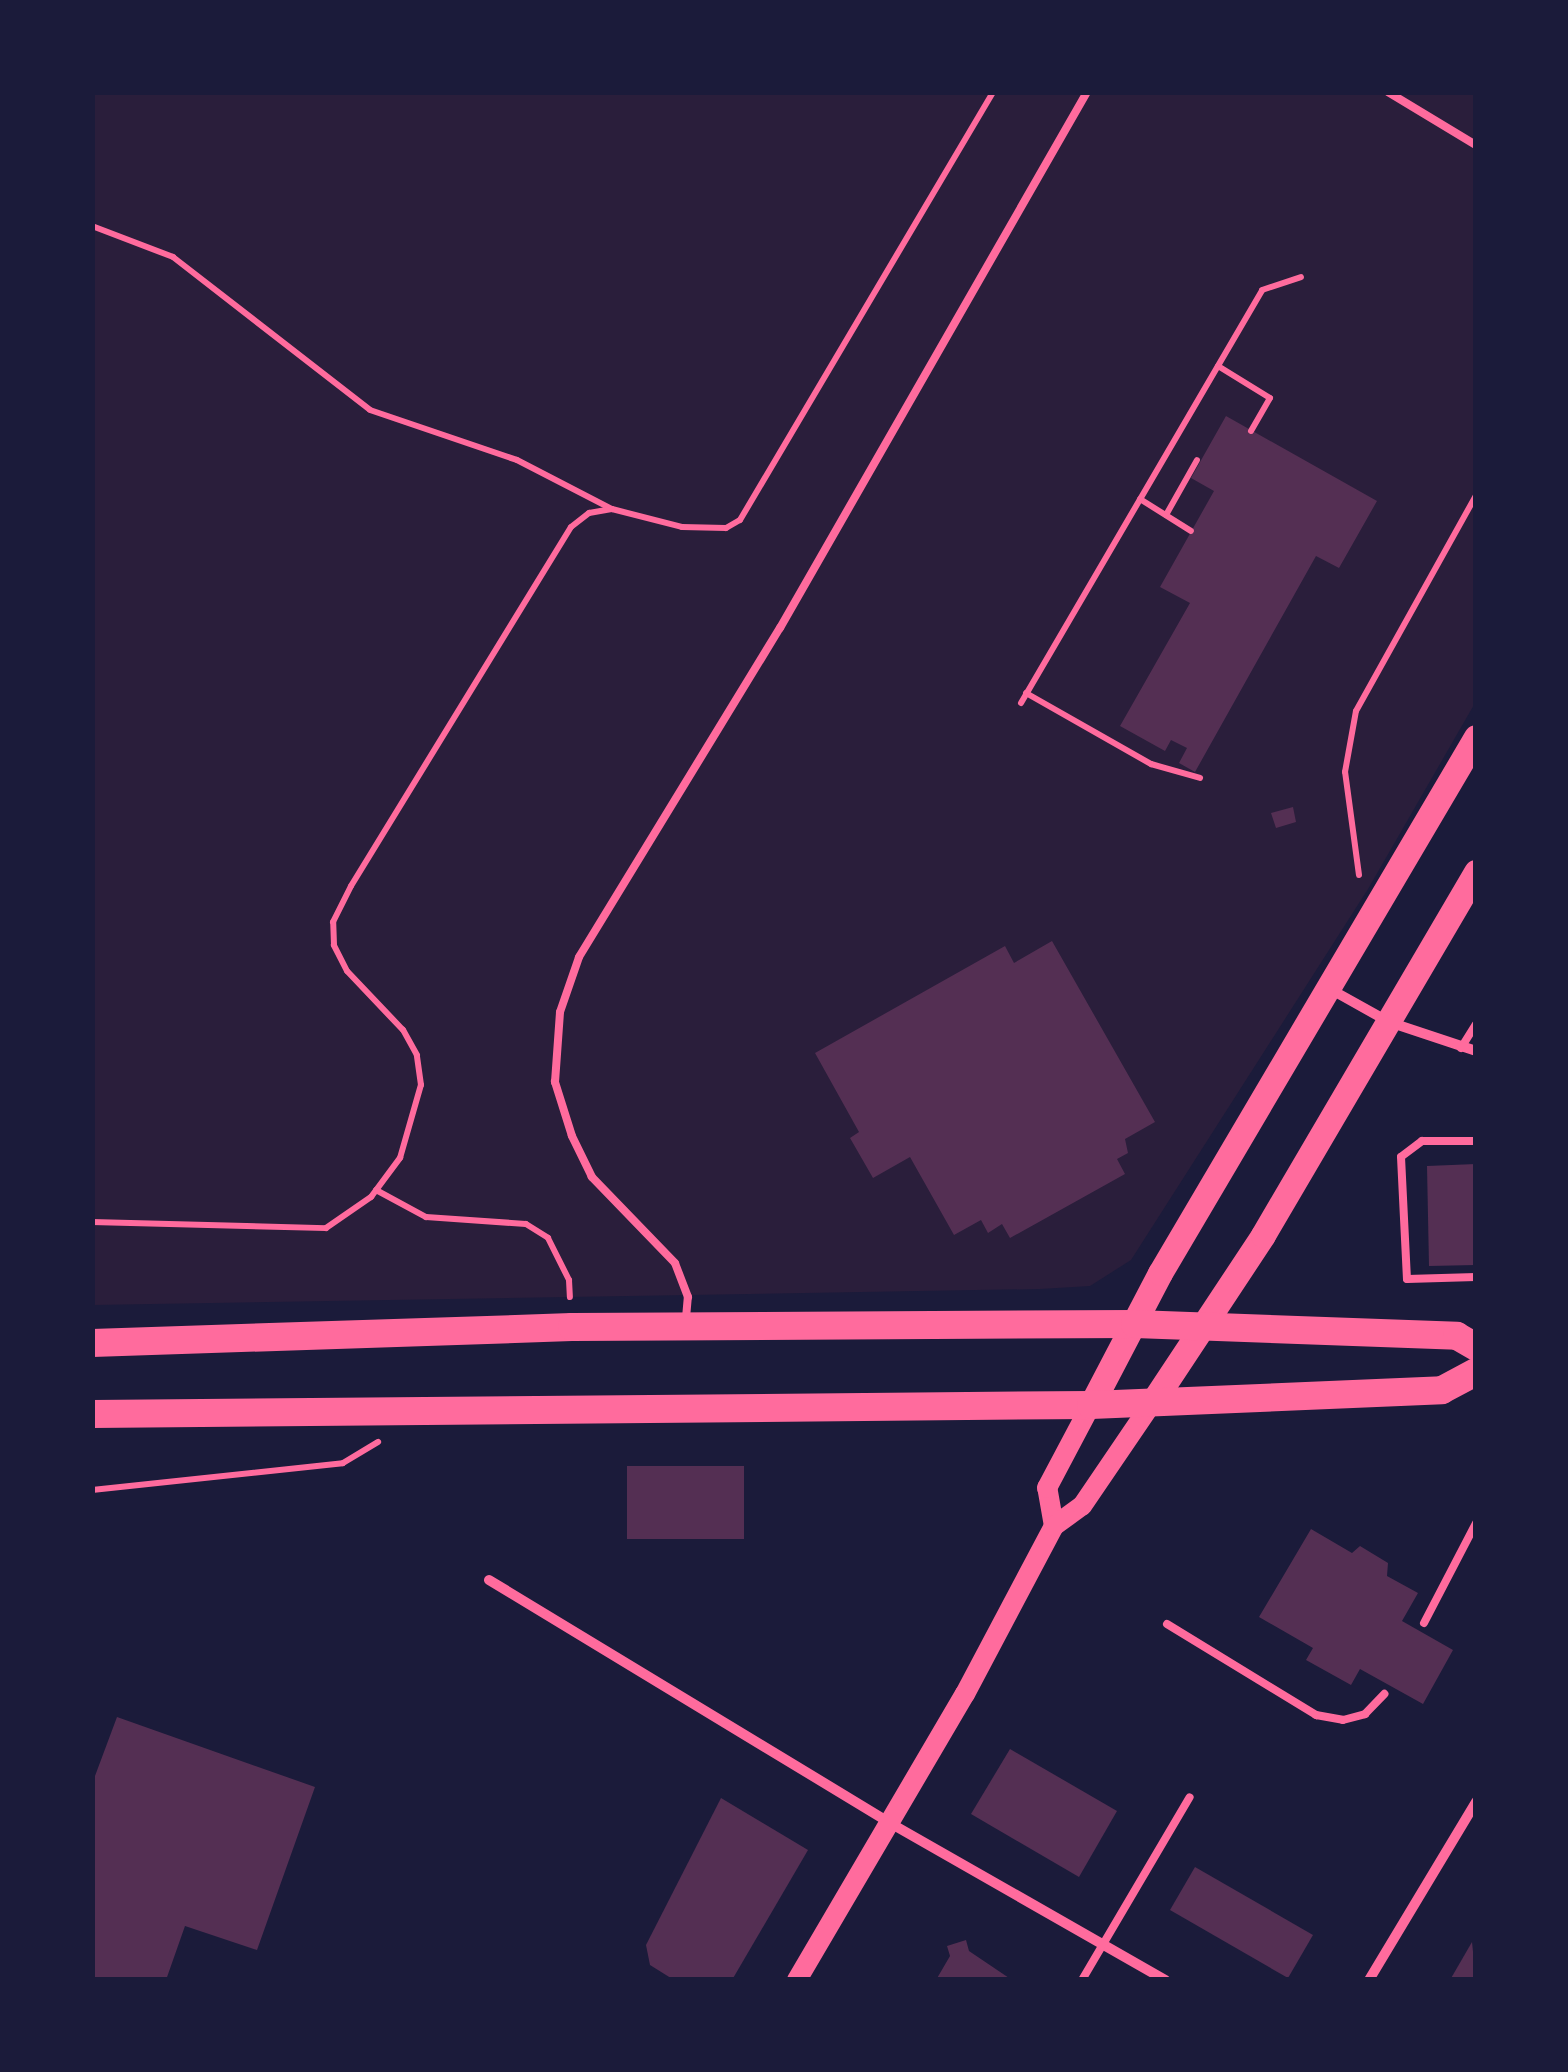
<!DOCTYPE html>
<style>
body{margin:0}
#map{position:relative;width:1568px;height:2072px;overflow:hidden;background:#1b1b3a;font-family:Overpass,sans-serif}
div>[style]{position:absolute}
.green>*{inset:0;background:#2a1e3b}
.building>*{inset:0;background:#542f53}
.path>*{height:6px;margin:-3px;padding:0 3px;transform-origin:3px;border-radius:3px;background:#ff6b9d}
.service>*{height:8px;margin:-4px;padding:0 4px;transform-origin:4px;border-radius:4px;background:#ff6b9d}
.minor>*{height:10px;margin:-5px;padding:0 5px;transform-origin:5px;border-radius:5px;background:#ff6b9d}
.secondary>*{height:20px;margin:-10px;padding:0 10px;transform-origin:10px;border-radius:10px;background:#ff6b9d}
.primary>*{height:25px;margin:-12.5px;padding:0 12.5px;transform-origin:12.5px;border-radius:12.5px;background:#ff6b9d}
.trunk>*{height:28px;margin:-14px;padding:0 14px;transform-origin:14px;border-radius:14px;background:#ff6b9d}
span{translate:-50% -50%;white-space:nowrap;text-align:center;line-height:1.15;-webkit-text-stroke:9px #1b1b3a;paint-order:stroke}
.frame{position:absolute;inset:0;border:95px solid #1b1b3a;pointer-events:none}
</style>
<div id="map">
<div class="green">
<div style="clip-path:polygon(92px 93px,1475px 93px,1475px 703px,1368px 889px,1131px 1260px,1090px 1286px,1040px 1289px,93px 1305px)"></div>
</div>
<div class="building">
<div style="clip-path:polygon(1226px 416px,1377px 501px,1339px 568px,1316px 556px,1195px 772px,1179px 763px,1187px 748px,1171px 740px,1165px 751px,1120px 726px,1190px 603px,1160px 587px,1214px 491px,1191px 478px)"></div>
<div style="clip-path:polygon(1293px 807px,1296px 822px,1276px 828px,1271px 813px)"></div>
<div style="clip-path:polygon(1052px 941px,1155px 1122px,1125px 1139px,1128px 1153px,1117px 1159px,1125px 1174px,1010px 1238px,1002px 1224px,988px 1233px,981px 1220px,954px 1235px,910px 1157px,873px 1178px,850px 1138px,859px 1132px,815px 1053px,1005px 946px,1014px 963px)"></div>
<div style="clip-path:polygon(1476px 1164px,1476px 1265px,1429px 1266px,1427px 1166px)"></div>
<div style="clip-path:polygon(627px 1466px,744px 1466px,744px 1539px,627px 1539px)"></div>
<div style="clip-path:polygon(1311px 1529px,1352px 1553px,1360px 1546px,1388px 1563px,1387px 1576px,1418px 1593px,1402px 1621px,1453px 1650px,1423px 1704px,1360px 1669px,1351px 1685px,1306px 1660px,1313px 1648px,1259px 1617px)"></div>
<div style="clip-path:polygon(117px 1717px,315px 1787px,257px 1950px,185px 1926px,166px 1980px,92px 1980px,92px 1784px)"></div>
<div style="clip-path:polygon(1010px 1749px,1117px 1811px,1079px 1877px,971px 1814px)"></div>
<div style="clip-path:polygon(721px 1798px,808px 1850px,732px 1980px,674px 1980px,650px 1965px,646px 1945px)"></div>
<div style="clip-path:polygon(1195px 1867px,1313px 1935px,1288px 1978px,1170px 1910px)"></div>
<div style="clip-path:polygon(966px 1940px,969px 1951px,1012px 1980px,936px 1980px,950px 1956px,947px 1946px)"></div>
<div style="clip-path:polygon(1472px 1942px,1476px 1980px,1450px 1980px)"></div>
</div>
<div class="path">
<div style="left:92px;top:226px;width:87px;rotate:20.9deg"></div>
<div style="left:173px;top:257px;width:249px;rotate:37.8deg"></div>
<div style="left:370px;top:410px;width:155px;rotate:18.8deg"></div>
<div style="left:517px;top:460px;width:107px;rotate:27.3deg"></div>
<div style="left:1218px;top:366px;width:61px;rotate:31.6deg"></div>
<div style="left:1270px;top:398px;width:38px;rotate:120deg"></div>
<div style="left:1140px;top:499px;width:60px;rotate:32.1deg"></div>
<div style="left:1166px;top:515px;width:63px;rotate:-60.6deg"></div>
<div style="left:1026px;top:693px;width:144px;rotate:29.6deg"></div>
<div style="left:1151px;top:764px;width:51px;rotate:15.9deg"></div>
<div style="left:1021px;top:703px;width:478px;rotate:-59.7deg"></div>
<div style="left:1262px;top:290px;width:41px;rotate:-18.4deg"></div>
<div style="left:1359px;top:875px;width:104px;rotate:-97.7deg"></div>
<div style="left:1345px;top:772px;width:62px;rotate:-79.8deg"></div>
<div style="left:1356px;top:711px;width:247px;rotate:-60.9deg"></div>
<div style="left:376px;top:1190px;width:57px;rotate:28.4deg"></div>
<div style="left:426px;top:1217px;width:100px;rotate:4deg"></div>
<div style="left:526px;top:1224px;width:26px;rotate:32deg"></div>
<div style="left:548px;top:1238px;width:47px;rotate:63.4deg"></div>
<div style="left:569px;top:1280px;width:17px;rotate:87deg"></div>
<div style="left:92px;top:1222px;width:234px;rotate:1.5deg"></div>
<div style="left:326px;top:1228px;width:55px;rotate:-34.6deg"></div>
<div style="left:371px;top:1197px;width:49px;rotate:-53.4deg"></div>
<div style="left:400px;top:1158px;width:76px;rotate:-74deg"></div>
<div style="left:421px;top:1085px;width:30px;rotate:-98deg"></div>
<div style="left:417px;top:1055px;width:29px;rotate:-119deg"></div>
<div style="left:403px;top:1030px;width:81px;rotate:-133.5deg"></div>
<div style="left:347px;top:971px;width:29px;rotate:-117deg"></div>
<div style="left:334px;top:945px;width:23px;rotate:-92deg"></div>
<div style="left:333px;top:922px;width:40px;rotate:-63.4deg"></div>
<div style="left:351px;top:886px;width:421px;rotate:-58.5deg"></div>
<div style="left:571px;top:527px;width:23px;rotate:-38deg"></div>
<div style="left:589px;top:513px;width:23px;rotate:-10deg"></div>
<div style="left:612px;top:509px;width:72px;rotate:14.4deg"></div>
<div style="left:682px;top:527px;width:44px;rotate:1.3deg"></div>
<div style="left:726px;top:528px;width:16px;rotate:-30deg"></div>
<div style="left:740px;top:520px;width:497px;rotate:-59.4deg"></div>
<div style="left:92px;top:1490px;width:252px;rotate:-6.1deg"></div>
<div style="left:343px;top:1463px;width:41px;rotate:-31deg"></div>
</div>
<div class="service">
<div style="left:1388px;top:92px;width:103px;rotate:31.1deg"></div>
<div style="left:1461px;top:1048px;width:28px;rotate:-58deg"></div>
<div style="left:1476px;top:1141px;width:54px;rotate:180deg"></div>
<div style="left:1422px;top:1141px;width:26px;rotate:143deg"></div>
<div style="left:1401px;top:1157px;width:122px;rotate:87.2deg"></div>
<div style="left:1407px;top:1279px;width:69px;rotate:-1.7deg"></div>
<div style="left:686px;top:1318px;width:21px;rotate:-85deg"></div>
<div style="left:688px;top:1297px;width:36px;rotate:-111deg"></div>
<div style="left:675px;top:1263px;width:120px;rotate:-134deg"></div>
<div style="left:592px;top:1177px;width:46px;rotate:-116deg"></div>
<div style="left:572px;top:1136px;width:57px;rotate:-107.5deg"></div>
<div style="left:555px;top:1082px;width:70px;rotate:-85.9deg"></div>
<div style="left:560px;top:1012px;width:58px;rotate:-70.9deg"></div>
<div style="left:579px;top:957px;width:386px;rotate:-58.6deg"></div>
<div style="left:780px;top:628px;width:618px;rotate:-60.2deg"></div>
<div style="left:1424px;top:1623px;width:113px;rotate:-62.5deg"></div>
<div style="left:1167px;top:1624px;width:175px;rotate:31.4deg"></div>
<div style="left:1316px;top:1715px;width:27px;rotate:10deg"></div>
<div style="left:1343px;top:1720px;width:23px;rotate:-15deg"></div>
<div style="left:1365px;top:1714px;width:28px;rotate:-46deg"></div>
<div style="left:1082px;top:1980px;width:212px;rotate:-59.5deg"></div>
</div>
<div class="minor">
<div style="left:1330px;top:989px;width:68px;rotate:29.2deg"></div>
<div style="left:1389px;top:1022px;width:92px;rotate:18.4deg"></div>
<div style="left:489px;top:1580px;width:469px;rotate:31.2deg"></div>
<div style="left:890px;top:1823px;width:317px;rotate:29.7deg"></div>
<div style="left:1369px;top:1980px;width:208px;rotate:-59deg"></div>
</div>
<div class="secondary">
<div style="left:1054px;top:1526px;width:39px;rotate:-100deg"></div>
<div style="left:1047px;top:1488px;width:94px;rotate:-62.1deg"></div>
<div style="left:797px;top:1980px;width:332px;rotate:-59.6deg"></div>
<div style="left:965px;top:1694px;width:190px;rotate:-62.1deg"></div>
<div style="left:1054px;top:1526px;width:34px;rotate:-36deg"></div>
<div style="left:1082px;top:1506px;width:125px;rotate:-55.8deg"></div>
</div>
<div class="primary">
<div style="left:1152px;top:1403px;width:201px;rotate:-56.5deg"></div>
<div style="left:1263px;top:1235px;width:421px;rotate:-59.6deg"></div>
<div style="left:1091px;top:1405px;width:149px;rotate:-62.4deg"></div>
<div style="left:1160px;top:1273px;width:622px;rotate:-59.48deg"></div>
</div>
<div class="trunk">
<div style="left:92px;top:1343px;width:480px;rotate:-1.9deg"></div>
<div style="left:572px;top:1327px;width:563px;rotate:-0.31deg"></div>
<div style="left:1135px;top:1324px;width:322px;rotate:2.1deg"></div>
<div style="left:1457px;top:1336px;width:22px;rotate:30deg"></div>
<div style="left:92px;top:1414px;width:999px;rotate:-0.52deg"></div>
<div style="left:1091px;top:1405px;width:351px;rotate:-2.4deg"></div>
<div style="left:1442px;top:1390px;width:38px;rotate:-28deg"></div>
</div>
<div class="frame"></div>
</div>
